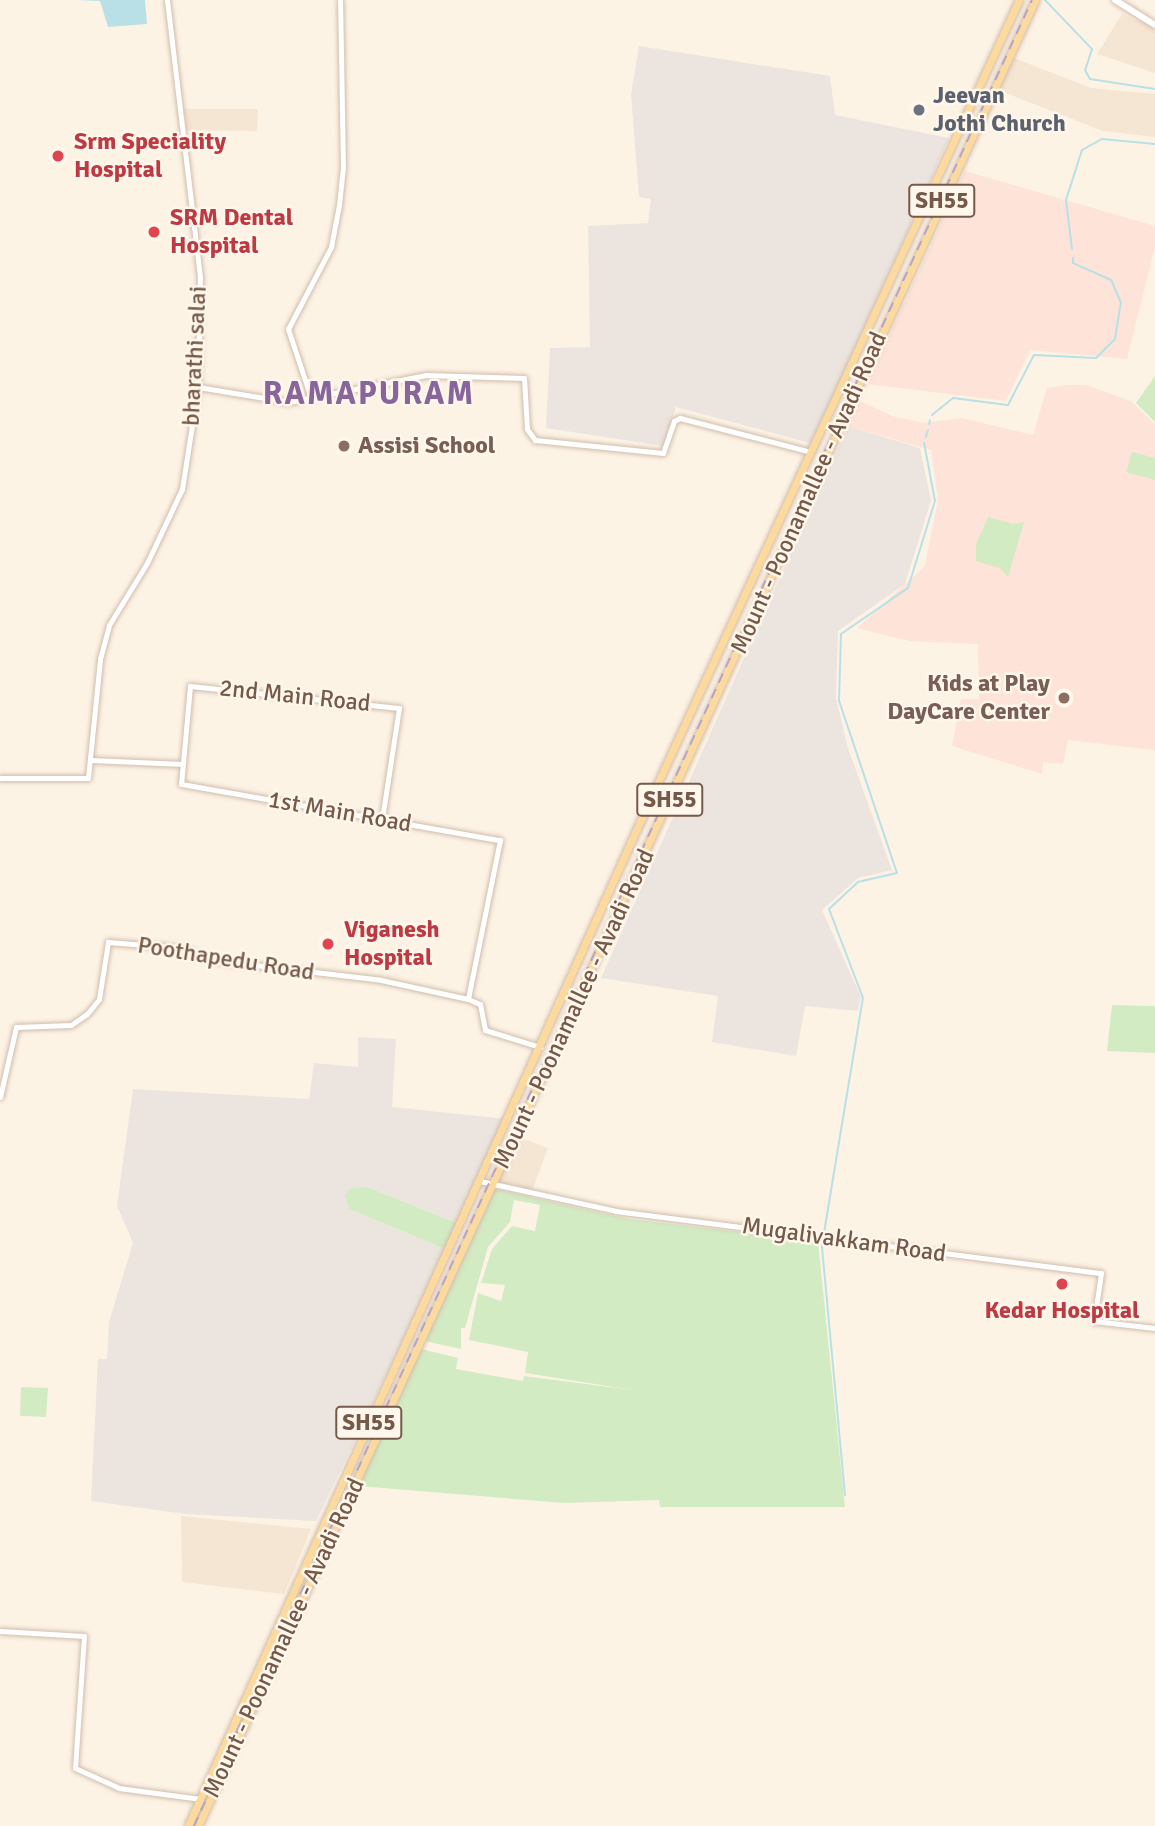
<!DOCTYPE html>
<style>
body{margin:0}
#map{position:relative;width:1155px;height:1826px;overflow:hidden;background:#fdf3e5;font-family:Signika,sans-serif}
div>[style]{position:absolute}
.residential>*{inset:0;background:#f5e5d3}
.commercial>*{inset:0;background:#fde3d8}
.industrial>*{inset:0;background:#ece5df}
.green>*{inset:0;background:#d3ebc3}
.water>*{inset:0;background:#b9e0e7}
.stream>*{height:2px;margin:-1px;padding:0 1px;transform-origin:1px;border-radius:1px;background:#b9e0e7}
.roads{filter:drop-shadow(0 0 2px #d1bdad) drop-shadow(0 0 2px #d1bdad)}
.tertiary>*{height:5px;margin:-2.5px;padding:0 2.5px;transform-origin:2.5px;border-radius:2.5px;background:#fff}
.secondary>*{height:6px;margin:-3px;padding:0 3px;transform-origin:3px;border-radius:3px;background:#fff}
.primary>*{height:7px;margin:-3.5px;padding:0 3.5px;transform-origin:3.5px;border-radius:3.5px;background:#fcd99c}
.rail>*{height:2px;margin-top:-1px;transform-origin:0;background:repeating-linear-gradient(90deg,#b6a3c7 0 10px,transparent 0 17px)}
.dots>*{width:19px;height:19px;translate:-50% -50%;box-sizing:border-box;border:4px solid #fff7eb;border-radius:50%}
span{translate:-50% -50%;white-space:nowrap;text-align:center;line-height:1.15;-webkit-text-stroke:5px #fff7eb;paint-order:stroke}
.shield-label span{padding:2px 5px;background:#fff7eb;border:2px solid;border-radius:5px;-webkit-text-stroke-width:0}
.shield-label{font-size:23px;color:#765949;font-weight:700}
.worship-label{font-size:24px;color:#5b616d;font-weight:700}
.left{translate:0 -50%;text-align:left}
.health-label{font-size:24px;color:#be3a42;font-weight:700}
.street-label{font-size:24px;color:#765949}
.education-label{font-size:24px;color:#785e54;font-weight:700}
.right{translate:-100% -50%;text-align:right}
.district-label{font-size:32px;color:#88659a;font-weight:700;letter-spacing:2px}
</style>
<div id="map">
<div class="residential">
<div style="clip-path:polygon(1122px 14px,1155px 28px,1155px 73px,1097px 54px)"></div>
<div style="clip-path:polygon(1014px 58px,1091px 88px,1155px 94px,1155px 137px,1103px 131px,998px 90px)"></div>
<div style="clip-path:polygon(184px 109px,258px 109px,257px 131px,187px 130px)"></div>
<div style="clip-path:polygon(518px 1137px,548px 1148px,532px 1191px,498px 1182px)"></div>
<div style="clip-path:polygon(181px 1516px,311px 1529px,284px 1594px,182px 1582px)"></div>
</div>
<div class="commercial">
<div style="clip-path:polygon(965px 171px,1155px 226px,1155px 247px,1127px 359px,1030px 350px,1006px 401px,867px 384px)"></div>
<div style="clip-path:polygon(1067px 385px,1086px 385px,1131px 401px,1155px 424px,1155px 750px,1068px 740px,1063px 764px,1043px 762px,1042px 774px,952px 746px,961px 699px,979px 699px,978px 644px,909px 641px,857px 628px,925px 566px,938px 499px,931px 450px,848px 426px,858px 400px,892px 416px,924px 423px,962px 418px,1033px 435px,1047px 388px)"></div>
</div>
<div class="industrial">
<div style="clip-path:polygon(639px 46px,830px 76px,835px 115px,949px 138px,814px 444px,676px 407px,663px 446px,546px 428px,550px 348px,590px 347px,588px 226px,648px 223px,651px 199px,639px 197px,631px 94px)"></div>
<div style="clip-path:polygon(848px 426px,920px 448px,931px 501px,905px 584px,838px 631px,836px 698px,848px 748px,892px 870px,858px 878px,822px 910px,861px 997px,858px 1011px,805px 1006px,796px 1056px,712px 1042px,718px 996px,601px 978px)"></div>
<div style="clip-path:polygon(358px 1037px,396px 1039px,392px 1107px,507px 1119px,459px 1224px,368px 1187px,349px 1209px,447px 1250px,316px 1521px,185px 1514px,91px 1501px,98px 1359px,107px 1359px,109px 1322px,133px 1243px,117px 1206px,133px 1089px,309px 1099px,314px 1063px,358px 1067px)"></div>
</div>
<div class="green">
<div style="clip-path:polygon(1155px 376px,1155px 422px,1136px 403px)"></div>
<div style="clip-path:polygon(1132px 452px,1155px 458px,1155px 480px,1126px 472px)"></div>
<div style="clip-path:polygon(988px 517px,1013px 524px,1024px 522px,1008px 577px,1000px 568px,976px 561px,976px 544px)"></div>
<div style="clip-path:polygon(1112px 1005px,1155px 1006px,1155px 1053px,1107px 1051px)"></div>
<div style="clip-path:polygon(368px 1187px,459px 1224px,447px 1250px,349px 1209px,345px 1195px,351px 1188px)"></div>
<div style="clip-path:polygon(495px 1189px,629px 1219px,818px 1241px,845px 1507px,660px 1507px,659px 1500px,563px 1503px,358px 1486px,421px 1349px,458px 1358px,456px 1369px,523px 1381px,524px 1376px,633px 1390px,525px 1373px,528px 1352px,469px 1340px,478px 1293px,501px 1301px,505px 1285px,481px 1283px,492px 1249px,512px 1226px,535px 1231px,540px 1205px,514px 1200px,510px 1222px,488px 1247px,465px 1328px,461px 1328px,461px 1349px,425px 1341px)"></div>
<div style="clip-path:polygon(21px 1387px,48px 1388px,46px 1417px,20px 1416px)"></div>
</div>
<div class="water">
<div style="clip-path:polygon(75px 0,145px 0,147px 24px,108px 27px,100px 1px)"></div>
</div>
<div class="stream">
<div style="left:1045px;top:0;width:68px;rotate:46.2deg"></div>
<div style="left:1092px;top:49px;width:22px;rotate:108deg"></div>
<div style="left:1085px;top:70px;width:10px;rotate:61deg"></div>
<div style="left:1090px;top:79px;width:66px;rotate:8.7deg"></div>
<div style="left:1072px;top:249px;width:49px;rotate:-97deg"></div>
<div style="left:1066px;top:200px;width:52px;rotate:-72.3deg"></div>
<div style="left:1082px;top:150px;width:23px;rotate:-29deg"></div>
<div style="left:1102px;top:139px;width:53px;rotate:5.4deg"></div>
<div style="left:932px;top:415px;width:27px;rotate:-39deg"></div>
<div style="left:953px;top:398px;width:55px;rotate:7.3deg"></div>
<div style="left:1008px;top:405px;width:56px;rotate:-62.5deg"></div>
<div style="left:1034px;top:355px;width:62px;rotate:2.8deg"></div>
<div style="left:1096px;top:358px;width:27px;rotate:-45deg"></div>
<div style="left:1115px;top:339px;width:36px;rotate:-81deg"></div>
<div style="left:1121px;top:303px;width:25px;rotate:-113deg"></div>
<div style="left:1111px;top:280px;width:42px;rotate:-155.9deg"></div>
<div style="left:1073px;top:263px;width:5px;rotate:-90deg"></div>
<div style="left:929px;top:424px;width:4px;rotate:-76deg"></div>
<div style="left:926px;top:437px;width:7px;rotate:-74deg"></div>
<div style="left:845px;top:1495px;width:251px;rotate:-95.3deg"></div>
<div style="left:822px;top:1245px;width:250px;rotate:-80.6deg"></div>
<div style="left:863px;top:998px;width:95px;rotate:-110.9deg"></div>
<div style="left:829px;top:909px;width:40px;rotate:-43deg"></div>
<div style="left:858px;top:882px;width:40px;rotate:-13deg"></div>
<div style="left:897px;top:873px;width:182px;rotate:-108.6deg"></div>
<div style="left:839px;top:701px;width:67px;rotate:-88.3deg"></div>
<div style="left:841px;top:634px;width:81px;rotate:-34.5deg"></div>
<div style="left:908px;top:588px;width:91px;rotate:-72.8deg"></div>
<div style="left:935px;top:501px;width:59px;rotate:-100.7deg"></div>
</div>
<div class="roads">
<div class="tertiary">
<div style="left:198px;top:387px;width:92px;rotate:9.4deg"></div>
<div style="left:289px;top:402px;width:140px;rotate:-11.1deg"></div>
<div style="left:426px;top:375px;width:98px;rotate:1.8deg"></div>
<div style="left:524px;top:378px;width:51px;rotate:86.6deg"></div>
<div style="left:527px;top:429px;width:14px;rotate:54deg"></div>
<div style="left:535px;top:440px;width:129px;rotate:5.8deg"></div>
<div style="left:663px;top:453px;width:34px;rotate:-71deg"></div>
<div style="left:674px;top:421px;width:7px;rotate:-27deg"></div>
<div style="left:680px;top:418px;width:135px;rotate:14.5deg"></div>
<div style="left:311px;top:398px;width:73px;rotate:-108.4deg"></div>
<div style="left:288px;top:329px;width:93px;rotate:-62.3deg"></div>
<div style="left:331px;top:247px;width:43px;rotate:-79.2deg"></div>
<div style="left:339px;top:205px;width:38px;rotate:-84deg"></div>
<div style="left:343px;top:167px;width:167px;rotate:-91deg"></div>
<div style="left:91px;top:760px;width:92px;rotate:2.5deg"></div>
<div style="left:0;top:778px;width:88px"></div>
<div style="left:88px;top:778px;width:120px;rotate:-84.2deg"></div>
<div style="left:100px;top:659px;width:35px;rotate:-75deg"></div>
<div style="left:109px;top:625px;width:73px;rotate:-58.5deg"></div>
<div style="left:147px;top:563px;width:82px;rotate:-64.7deg"></div>
<div style="left:182px;top:489px;width:103px;rotate:-81.1deg"></div>
<div style="left:198px;top:387px;width:110px;rotate:-89deg"></div>
<div style="left:200px;top:277px;width:279px;rotate:-96.8deg"></div>
<div style="left:382px;top:819px;width:112px;rotate:-81.3deg"></div>
<div style="left:399px;top:708px;width:210px;rotate:-174deg"></div>
<div style="left:190px;top:686px;width:98px;rotate:95.2deg"></div>
<div style="left:181px;top:784px;width:324px;rotate:10deg"></div>
<div style="left:500px;top:840px;width:162px;rotate:101.4deg"></div>
<div style="left:0;top:1097px;width:72px;rotate:-77.1deg"></div>
<div style="left:16px;top:1027px;width:55px;rotate:-2.1deg"></div>
<div style="left:71px;top:1025px;width:19px;rotate:-35deg"></div>
<div style="left:87px;top:1014px;width:19px;rotate:-51deg"></div>
<div style="left:99px;top:999px;width:58px;rotate:-81deg"></div>
<div style="left:108px;top:942px;width:75px;rotate:4.6deg"></div>
<div style="left:183px;top:948px;width:31px;rotate:22deg"></div>
<div style="left:212px;top:960px;width:170px;rotate:6.7deg"></div>
<div style="left:381px;top:980px;width:89px;rotate:12.3deg"></div>
<div style="left:468px;top:999px;width:13px;rotate:23deg"></div>
<div style="left:480px;top:1004px;width:26px;rotate:79deg"></div>
<div style="left:485px;top:1030px;width:58px;rotate:17.2deg"></div>
<div style="left:480px;top:1181px;width:139px;rotate:12.4deg"></div>
<div style="left:616px;top:1211px;width:489px;rotate:7.3deg"></div>
<div style="left:1101px;top:1273px;width:49px;rotate:98.3deg"></div>
<div style="left:1094px;top:1321px;width:61px;rotate:6.5deg"></div>
<div style="left:0;top:1631px;width:84px;rotate:3.4deg"></div>
<div style="left:84px;top:1636px;width:132px;rotate:93.9deg"></div>
<div style="left:75px;top:1768px;width:48px;rotate:24.4deg"></div>
<div style="left:119px;top:1788px;width:82px;rotate:7.7deg"></div>
</div>
<div class="secondary">
<div style="left:1115px;top:0;width:47px;rotate:32deg"></div>
</div>
<div class="primary">
<div style="left:188px;top:1826px;width:1106px;rotate:-65.77deg"></div>
<div style="left:642px;top:817px;width:900px;rotate:-65.23deg"></div>
<div style="left:198px;top:1826px;width:2009px;rotate:-65.37deg"></div>
</div>
</div>
<div class="rail">
<div style="left:194px;top:1826px;width:2009px;rotate:-65.35deg"></div>
</div>
<div class="dots">
<div style="left:919px;top:110px;background:#6b7280"></div>
<div style="left:58px;top:156px;background:#e0444e"></div>
<div style="left:154px;top:232px;background:#e0444e"></div>
<div style="left:344px;top:446px;background:#8d6e63"></div>
<div style="left:1064px;top:698px;background:#8d6e63"></div>
<div style="left:328px;top:944px;background:#e0444e"></div>
<div style="left:1062px;top:1284px;background:#e0444e"></div>
</div>
<div class="shield-label">
<span style="left:942px;top:201px">SH55</span>
<span style="left:670px;top:800px">SH55</span>
<span style="left:369px;top:1423px">SH55</span>
</div>
<div class="worship-label">
<span class="left" style="left:933px;top:110px">Jeevan<br>Jothi Church</span>
</div>
<div class="health-label">
<span class="left" style="left:74px;top:156px">Srm Speciality<br>Hospital</span>
<span class="left" style="left:170px;top:232px">SRM Dental<br>Hospital</span>
<span class="left" style="left:344px;top:944px">Viganesh<br>Hospital</span>
<span style="left:1062px;top:1311px">Kedar Hospital</span>
</div>
<div class="street-label">
<span style="left:195px;top:356px;rotate:-87deg">bharathi salai</span>
<span style="left:809px;top:493px;rotate:-66deg">Mount - Poonamallee - Avadi Road</span>
<span style="left:295px;top:696px;rotate:6deg">2nd Main Road</span>
<span style="left:340px;top:812px;rotate:10deg">1st Main Road</span>
<span style="left:226px;top:959px;rotate:9deg">Poothapedu Road</span>
<span style="left:574px;top:1009px;rotate:-65deg">Mount - Poonamallee - Avadi Road</span>
<span style="left:844px;top:1240px;rotate:8deg">Mugalivakkam Road</span>
<span style="left:284px;top:1638px;rotate:-65deg">Mount - Poonamallee - Avadi Road</span>
</div>
<div class="education-label">
<span class="left" style="left:358px;top:446px">Assisi School</span>
<span class="right" style="left:1050px;top:698px">Kids at Play<br>DayCare Center</span>
</div>
<div class="district-label">
<span style="left:369px;top:394px">RAMAPURAM</span>
</div>
</div>
